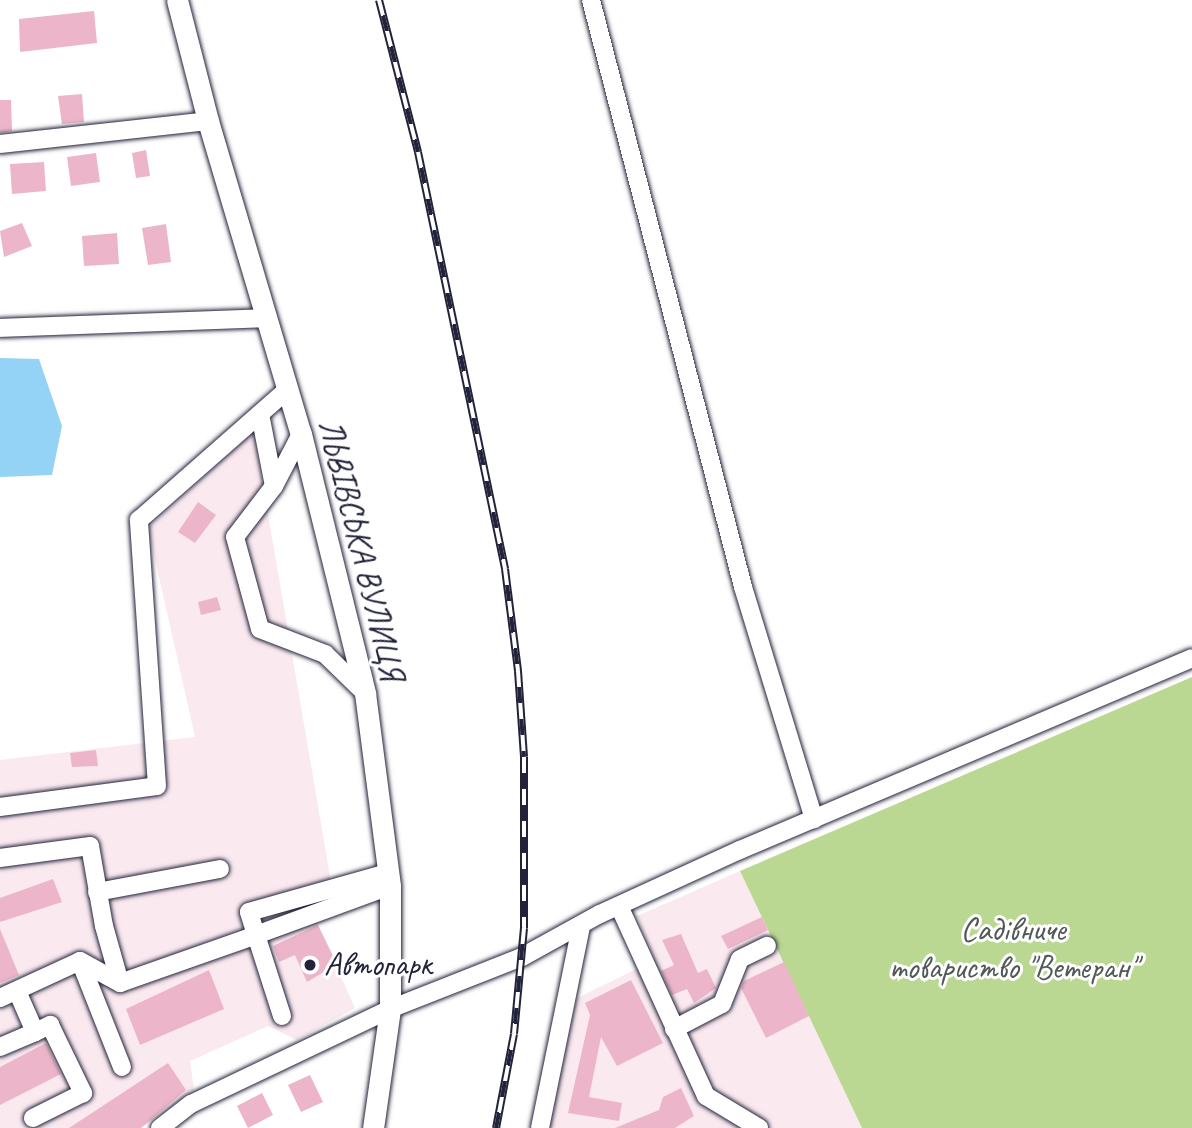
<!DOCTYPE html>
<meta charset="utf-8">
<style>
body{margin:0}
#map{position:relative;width:1192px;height:1128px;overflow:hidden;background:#fff;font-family:Caveat,sans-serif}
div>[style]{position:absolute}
.built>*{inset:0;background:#fae9ef}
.green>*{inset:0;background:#bad891}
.water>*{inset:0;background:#94d3f5}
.building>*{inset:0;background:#edb5c9}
.roads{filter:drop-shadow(0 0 2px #22223b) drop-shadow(0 0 2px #22223b)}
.minor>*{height:18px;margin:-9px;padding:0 9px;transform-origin:9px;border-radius:9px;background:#fff}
.major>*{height:21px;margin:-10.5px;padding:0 10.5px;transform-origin:10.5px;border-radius:10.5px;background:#fff}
.rail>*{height:8px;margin-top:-4px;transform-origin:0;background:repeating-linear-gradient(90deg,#fff 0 16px,#22223b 0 32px);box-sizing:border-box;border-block:2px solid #22223b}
.dots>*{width:19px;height:19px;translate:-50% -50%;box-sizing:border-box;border:4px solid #fff;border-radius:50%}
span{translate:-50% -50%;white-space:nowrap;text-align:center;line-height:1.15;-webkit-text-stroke:6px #fff;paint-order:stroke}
.street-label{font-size:33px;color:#22223b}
.park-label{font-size:33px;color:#505955}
.poi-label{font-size:33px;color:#22223b}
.left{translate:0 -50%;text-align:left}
</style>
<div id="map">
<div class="built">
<div style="clip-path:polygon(254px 432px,331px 882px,308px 903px,355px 1008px,297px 1040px,268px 1026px,190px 1061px,194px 1090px,141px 1128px,0 1128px,0 760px,195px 737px,148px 528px)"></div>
<div style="clip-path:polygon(740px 871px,862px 1128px,549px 1128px,577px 998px,655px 960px,637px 916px)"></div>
</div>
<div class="green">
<div style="clip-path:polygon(1192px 677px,1192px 1128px,862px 1128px,740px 871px)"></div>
</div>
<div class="water">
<div style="clip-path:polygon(0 358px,39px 359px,62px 426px,52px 475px,0 477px)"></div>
</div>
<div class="building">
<div style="clip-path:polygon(94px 11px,97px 43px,20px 52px,19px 19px)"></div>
<div style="clip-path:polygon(82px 94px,84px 122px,62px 124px,58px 96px)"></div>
<div style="clip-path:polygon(0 100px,11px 100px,12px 131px,0 133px)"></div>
<div style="clip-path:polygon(146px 150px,150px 176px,136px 178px,132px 153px)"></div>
<div style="clip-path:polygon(96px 153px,100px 182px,71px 186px,67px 157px)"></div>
<div style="clip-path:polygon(44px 162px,46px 191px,12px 194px,10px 164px)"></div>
<div style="clip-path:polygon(22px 223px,32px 246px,4px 257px,0 231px)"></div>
<div style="clip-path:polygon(166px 224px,171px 262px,148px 265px,142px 228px)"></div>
<div style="clip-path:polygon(117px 233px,119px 264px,84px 266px,82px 236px)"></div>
<div style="clip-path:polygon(198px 502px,216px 515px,195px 543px,178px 532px)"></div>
<div style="clip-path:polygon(217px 597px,221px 610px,201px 615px,198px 602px)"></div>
<div style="clip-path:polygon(96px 750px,98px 766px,72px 767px,70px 753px)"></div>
<div style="clip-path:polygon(53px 879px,62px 902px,0 922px,0 898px)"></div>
<div style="clip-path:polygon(762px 917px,768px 930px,728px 949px,721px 936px)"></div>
<div style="clip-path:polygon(318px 925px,337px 964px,307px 982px,295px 955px,279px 962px,273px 946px)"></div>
<div style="clip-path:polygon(0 929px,19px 975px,0 983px)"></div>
<div style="clip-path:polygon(681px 934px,698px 973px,707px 969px,716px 988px,694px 1003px,687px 989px,672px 995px,661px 971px,674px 965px,662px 940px)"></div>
<div style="clip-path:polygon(784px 962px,809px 1016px,766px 1038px,741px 988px,744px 981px)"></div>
<div style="clip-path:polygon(209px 970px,224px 1009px,140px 1045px,126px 1009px)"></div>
<div style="clip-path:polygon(631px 980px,663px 1043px,617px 1066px,601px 1037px,589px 1097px,622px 1103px,619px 1121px,568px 1113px,590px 1015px,585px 1003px)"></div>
<div style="clip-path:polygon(46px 1043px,61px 1074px,0 1105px,0 1067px)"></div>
<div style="clip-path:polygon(168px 1063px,186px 1090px,141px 1128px,69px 1128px)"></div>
<div style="clip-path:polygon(310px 1075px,323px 1102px,301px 1112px,288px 1085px)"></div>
<div style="clip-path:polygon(681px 1088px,694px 1116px,675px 1128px,615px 1128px,659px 1110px,663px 1097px)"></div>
<div style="clip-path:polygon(262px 1093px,273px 1115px,248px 1128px,237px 1106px)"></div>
</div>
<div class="roads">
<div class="minor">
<div style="left:591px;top:0;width:606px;rotate:75.48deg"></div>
<div style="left:743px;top:587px;width:243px;rotate:73deg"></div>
<div style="left:0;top:144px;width:209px;rotate:-6.3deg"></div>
<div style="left:0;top:328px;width:268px;rotate:-2.1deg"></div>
<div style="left:260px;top:414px;width:73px;rotate:79deg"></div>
<div style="left:301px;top:434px;width:59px;rotate:117.4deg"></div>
<div style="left:274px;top:486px;width:64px;rotate:127.4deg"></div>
<div style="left:235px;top:537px;width:95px;rotate:74.8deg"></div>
<div style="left:260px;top:629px;width:70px;rotate:21deg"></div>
<div style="left:325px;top:654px;width:56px;rotate:44.3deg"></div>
<div style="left:0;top:807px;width:158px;rotate:-7.6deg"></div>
<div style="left:157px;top:786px;width:267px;rotate:-93.9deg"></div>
<div style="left:139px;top:520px;width:198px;rotate:-41.3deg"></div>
<div style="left:0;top:858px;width:91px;rotate:-7.6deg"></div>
<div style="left:90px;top:846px;width:81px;rotate:80.1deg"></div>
<div style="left:104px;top:926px;width:59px;rotate:74.3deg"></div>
<div style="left:97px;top:892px;width:125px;rotate:-10.6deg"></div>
<div style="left:619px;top:906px;width:209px;rotate:65.4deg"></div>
<div style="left:706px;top:1096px;width:62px;rotate:31.1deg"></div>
<div style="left:80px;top:961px;width:114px;rotate:68.4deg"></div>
<div style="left:17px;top:991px;width:45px;rotate:66.3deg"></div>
<div style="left:35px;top:1032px;width:17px;rotate:-25deg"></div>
<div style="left:50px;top:1025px;width:76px;rotate:64.1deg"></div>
<div style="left:83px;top:1093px;width:56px;rotate:153.4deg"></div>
<div style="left:0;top:998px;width:88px;rotate:-24.8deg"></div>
<div style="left:80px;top:961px;width:46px;rotate:28.8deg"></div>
<div style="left:120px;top:983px;width:144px;rotate:-19.4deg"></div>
<div style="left:256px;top:935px;width:24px;rotate:-107deg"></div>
<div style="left:249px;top:912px;width:144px;rotate:-15.7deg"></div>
<div style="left:282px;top:1016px;width:85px;rotate:-107.8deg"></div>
<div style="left:256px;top:935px;width:143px;rotate:-20.1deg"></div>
<div style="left:674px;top:1029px;width:54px;rotate:-27.5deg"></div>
<div style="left:722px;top:1004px;width:48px;rotate:-68.2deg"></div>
<div style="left:740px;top:959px;width:30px;rotate:-26deg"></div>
<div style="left:0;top:1047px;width:38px;rotate:-23deg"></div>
<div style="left:160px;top:1128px;width:39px;rotate:-38deg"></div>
<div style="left:191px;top:1104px;width:221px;rotate:-25.5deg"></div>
<div style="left:390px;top:1009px;width:142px;rotate:-21.5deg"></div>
<div style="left:522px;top:957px;width:89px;rotate:-28.9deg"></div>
<div style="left:600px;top:914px;width:154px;rotate:-24.6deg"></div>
<div style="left:740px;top:850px;width:491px;rotate:-23deg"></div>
<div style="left:540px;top:1128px;width:205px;rotate:-78.5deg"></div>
</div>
<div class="major">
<div style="left:177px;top:0;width:125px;rotate:75.6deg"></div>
<div style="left:208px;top:121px;width:327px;rotate:73.5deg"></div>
<div style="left:301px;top:434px;width:267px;rotate:76.1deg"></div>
<div style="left:365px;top:693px;width:195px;rotate:82.6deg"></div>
<div style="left:390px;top:886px;width:123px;rotate:90deg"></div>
<div style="left:390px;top:1009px;width:120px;rotate:98.1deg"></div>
</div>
</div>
<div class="rail">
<div style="left:379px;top:0;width:157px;rotate:75.6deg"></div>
<div style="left:418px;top:152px;width:426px;rotate:78.2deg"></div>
<div style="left:505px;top:569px;width:103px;rotate:82.7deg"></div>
<div style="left:518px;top:671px;width:86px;rotate:86deg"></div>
<div style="left:524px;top:757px;width:171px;rotate:90deg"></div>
<div style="left:524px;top:928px;width:106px;rotate:95.4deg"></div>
<div style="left:514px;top:1034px;width:96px;rotate:100.8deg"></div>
</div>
<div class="dots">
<div style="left:310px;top:965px;background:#22223b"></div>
</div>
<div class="street-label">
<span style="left:361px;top:550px;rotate:76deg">ЛЬВІВСЬКА ВУЛИЦЯ</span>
</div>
<div class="park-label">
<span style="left:1013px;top:949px">Садівниче<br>товариство "Ветеран"</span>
</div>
<div class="poi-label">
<span class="left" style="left:324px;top:965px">Автопарк</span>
</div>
</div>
